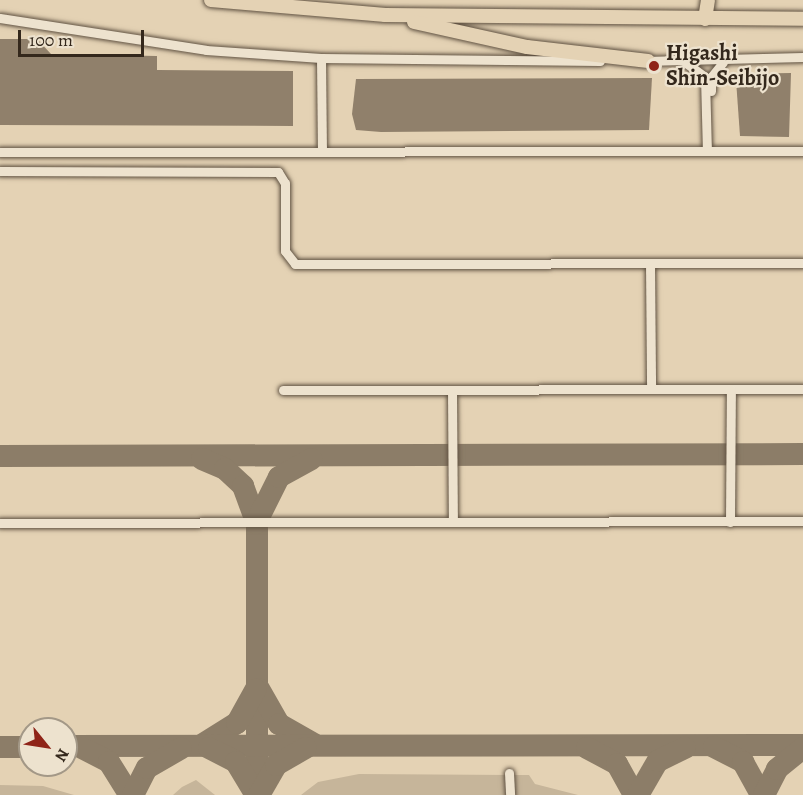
<!DOCTYPE html>
<style>
body{margin:0}
#map{position:relative;width:803px;height:795px;overflow:hidden;background:#e4d2b4;font-family:Alegreya,serif}
div>[style]{position:absolute}
.green>*{inset:0;background:#c6b59a}
.taxiway>*{height:22px;margin:-11px;padding:0 11px;transform-origin:11px;border-radius:11px;background:#8c7d68}
.building>*{inset:0;background:#90806b}
.roads{filter:drop-shadow(0 0 2px #605242) drop-shadow(0 0 2px #605242)}
.minor>*{height:9px;margin:-4.5px;padding:0 4.5px;transform-origin:4.5px;border-radius:4.5px;background:#ede2ce}
.highway>*{height:14px;margin:-7px;padding:0 7px;transform-origin:7px;border-radius:7px;background:#e4d2b4}
.dots>*{width:16px;height:16px;translate:-50% -50%;box-sizing:border-box;border:3px solid #ede2ce;border-radius:50%}
span{translate:-50% -50%;white-space:nowrap;text-align:center;line-height:1.15;-webkit-text-stroke:4.5px #ede2ce;paint-order:stroke}
.poi-label{font-size:22px;color:#34281c;font-weight:700}
.left{translate:0 -50%;text-align:left}
.north{position:absolute;left:18px;top:717px;width:60px;height:60px;box-sizing:border-box;background:#ede2ce;border:2px solid #a39887;border-radius:50%;rotate:120deg;font-size:16px;font-weight:700;line-height:24px;text-align:center;color:#34281c}
.north::after{content:'';display:block;margin:auto;width:21px;height:27px;background:#8f2418;clip-path:polygon(50% 0,100% 100%,50% 72%,0 100%)}
.scale{position:absolute;left:18px;top:30px;width:126px;height:27px;box-sizing:border-box;border:3px solid #34281c;border-top:0;padding-left:8px;font-size:18px;line-height:21px;white-space:nowrap;color:#34281c;-webkit-text-stroke:4px #ede2ce;paint-order:stroke}
</style>
<div id="map">
<div class="green">
<div style="clip-path:polygon(359px 774px,529px 775px,535px 784px,578px 795px,301px 795px,318px 782px)"></div>
<div style="clip-path:polygon(196px 780px,215px 795px,173px 795px,182px 787px)"></div>
<div style="clip-path:polygon(0 785px,43px 786px,74px 795px,0 795px)"></div>
</div>
<div class="taxiway">
<div style="left:0;top:456px;width:803px;rotate:-0.14deg"></div>
<div style="left:202px;top:459px;width:25px;rotate:23deg"></div>
<div style="left:225px;top:469px;width:25px;rotate:43deg"></div>
<div style="left:243px;top:486px;width:40px;rotate:69.8deg"></div>
<div style="left:257px;top:524px;width:271px;rotate:90deg"></div>
<div style="left:256px;top:523px;width:51px;rotate:-63.4deg"></div>
<div style="left:279px;top:477px;width:37px;rotate:-29deg"></div>
<div style="left:259px;top:689px;width:40px;rotate:60.3deg"></div>
<div style="left:279px;top:724px;width:40px;rotate:29.7deg"></div>
<div style="left:203px;top:744px;width:40px;rotate:-32deg"></div>
<div style="left:237px;top:723px;width:38px;rotate:-61deg"></div>
<div style="left:66px;top:746px;width:737px;rotate:-0.08deg"></div>
<div style="left:0;top:747px;width:30px"></div>
<div style="left:714px;top:747px;width:33px;rotate:27deg"></div>
<div style="left:743px;top:762px;width:38px;rotate:61deg"></div>
<div style="left:82px;top:748px;width:30px;rotate:27deg"></div>
<div style="left:109px;top:762px;width:39px;rotate:58deg"></div>
<div style="left:209px;top:748px;width:30px;rotate:27deg"></div>
<div style="left:236px;top:762px;width:39px;rotate:59deg"></div>
<div style="left:587px;top:748px;width:34px;rotate:28deg"></div>
<div style="left:617px;top:764px;width:35px;rotate:61deg"></div>
<div style="left:133px;top:795px;width:30px;rotate:-63deg"></div>
<div style="left:147px;top:768px;width:39px;rotate:-30deg"></div>
<div style="left:259px;top:795px;width:34px;rotate:-60deg"></div>
<div style="left:276px;top:765px;width:34px;rotate:-30deg"></div>
<div style="left:638px;top:795px;width:39px;rotate:-60deg"></div>
<div style="left:658px;top:761px;width:30px;rotate:-26deg"></div>
<div style="left:764px;top:795px;width:29px;rotate:-63deg"></div>
<div style="left:777px;top:769px;width:33px;rotate:-39deg"></div>
</div>
<div class="building">
<div style="clip-path:polygon(0 39px,37px 39px,51px 54px,157px 56px,157px 70px,293px 71px,293px 126px,0 125px)"></div>
<div style="clip-path:polygon(791px 73px,789px 137px,740px 136px,736px 80px,741px 74px)"></div>
<div style="clip-path:polygon(652px 78px,649px 130px,381px 132px,356px 130px,352px 114px,356px 79px)"></div>
</div>
<div class="roads">
<div class="minor">
<div style="left:0;top:18px;width:208px;rotate:8.8deg"></div>
<div style="left:206px;top:50px;width:115px;rotate:4deg"></div>
<div style="left:321px;top:58px;width:279px;rotate:0.6deg"></div>
<div style="left:321px;top:58px;width:93px;rotate:89.4deg"></div>
<div style="left:644px;top:61px;width:159px;rotate:-1.4deg"></div>
<div style="left:686px;top:63px;width:24px;rotate:36deg"></div>
<div style="left:705px;top:77px;width:74px;rotate:88.5deg"></div>
<div style="left:711px;top:91px;width:14px;rotate:-90deg"></div>
<div style="left:711px;top:77px;width:19px;rotate:-51deg"></div>
<div style="left:0;top:152px;width:803px;rotate:-0.07deg"></div>
<div style="left:0;top:171px;width:278px;rotate:0.2deg"></div>
<div style="left:278px;top:172px;width:13px;rotate:58deg"></div>
<div style="left:285px;top:183px;width:68px;rotate:90deg"></div>
<div style="left:285px;top:251px;width:16px;rotate:52deg"></div>
<div style="left:295px;top:264px;width:508px;rotate:-0.11deg"></div>
<div style="left:650px;top:263px;width:126px;rotate:89.5deg"></div>
<div style="left:283px;top:390px;width:520px;rotate:-0.11deg"></div>
<div style="left:452px;top:390px;width:132px;rotate:89.6deg"></div>
<div style="left:730px;top:522px;width:133px;rotate:-89.6deg"></div>
<div style="left:0;top:523px;width:803px;rotate:-0.14deg"></div>
<div style="left:509px;top:773px;width:22px;rotate:87deg"></div>
</div>
<div class="highway">
<div style="left:211px;top:0;width:175px;rotate:4.9deg"></div>
<div style="left:385px;top:15px;width:418px;rotate:0.5deg"></div>
<div style="left:705px;top:19px;width:19px;rotate:-81deg"></div>
<div style="left:414px;top:22px;width:116px;rotate:12.5deg"></div>
<div style="left:527px;top:47px;width:122px;rotate:6.6deg"></div>
</div>
</div>
<div class="dots">
<div style="left:654px;top:66px;background:#8f2418"></div>
</div>
<div class="poi-label">
<span class="left" style="left:666px;top:66px">Higashi<br>Shin-Seibijo</span>
</div>
<div class="north">N</div>
<div class="scale">100 m</div>
</div>
